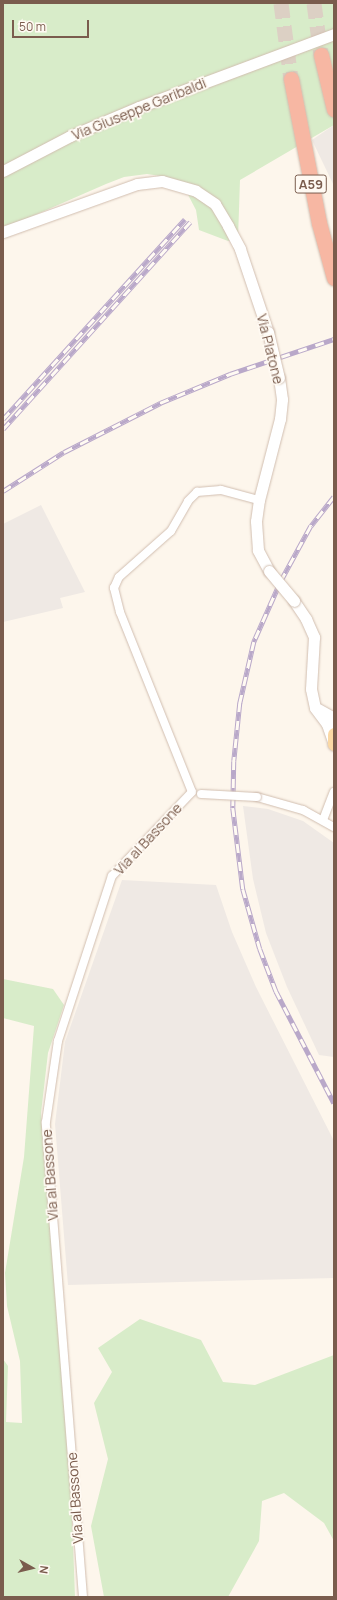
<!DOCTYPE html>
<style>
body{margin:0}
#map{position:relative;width:337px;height:1600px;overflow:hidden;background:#fdf6ec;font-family:Manrope,sans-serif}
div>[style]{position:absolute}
.industrial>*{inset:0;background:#efe9e4}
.green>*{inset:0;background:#d8ecc9}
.highway-tunnel>*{height:15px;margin-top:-7.5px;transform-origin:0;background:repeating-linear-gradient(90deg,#dcd0c4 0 15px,transparent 0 23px)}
.roads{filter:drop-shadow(0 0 1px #d1beb0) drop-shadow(0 0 1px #d1beb0)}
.street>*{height:8px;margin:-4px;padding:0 4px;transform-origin:4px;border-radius:4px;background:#fff}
.secondary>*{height:11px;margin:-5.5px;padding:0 5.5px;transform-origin:5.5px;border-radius:5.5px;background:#fff}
.primary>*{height:13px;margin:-6.5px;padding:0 6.5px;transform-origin:6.5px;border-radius:6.5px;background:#fbd9a5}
.highway>*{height:15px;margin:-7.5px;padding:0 7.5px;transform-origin:7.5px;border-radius:7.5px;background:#f7b7a3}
.rail>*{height:4.5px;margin-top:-2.25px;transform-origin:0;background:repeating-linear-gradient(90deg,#fffaf3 0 9px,#b9a8c9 0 18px);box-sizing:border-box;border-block:1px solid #b9a8c9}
.bridges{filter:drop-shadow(0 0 1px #d1beb0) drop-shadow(0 0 1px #d1beb0)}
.street-bridge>*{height:8px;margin:-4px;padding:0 4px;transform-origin:4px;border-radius:4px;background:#fff}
.secondary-bridge>*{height:11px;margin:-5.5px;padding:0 5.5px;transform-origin:5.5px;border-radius:5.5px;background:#fff}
span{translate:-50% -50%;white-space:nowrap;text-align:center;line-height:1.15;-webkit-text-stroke:3.5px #fffaf3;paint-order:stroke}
.shield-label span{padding:1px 3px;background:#fffaf3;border:1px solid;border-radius:3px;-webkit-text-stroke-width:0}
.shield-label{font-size:13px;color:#7a5c4d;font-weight:700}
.street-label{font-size:14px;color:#7a5c4d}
.frame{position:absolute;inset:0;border:4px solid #7a5c4d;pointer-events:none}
.north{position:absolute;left:12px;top:1548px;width:40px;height:40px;-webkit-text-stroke:3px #fffaf3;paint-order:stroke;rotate:98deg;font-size:11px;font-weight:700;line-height:16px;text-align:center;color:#7a5c4d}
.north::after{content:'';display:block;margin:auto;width:14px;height:18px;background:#7a5c4d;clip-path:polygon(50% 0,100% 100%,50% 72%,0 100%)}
.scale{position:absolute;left:12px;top:20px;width:77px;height:18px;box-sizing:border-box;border:2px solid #7a5c4d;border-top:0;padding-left:5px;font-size:12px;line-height:14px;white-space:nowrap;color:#7a5c4d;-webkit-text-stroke:3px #fffaf3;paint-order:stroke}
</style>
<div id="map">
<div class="industrial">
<div style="clip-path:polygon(334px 125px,334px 186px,312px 140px)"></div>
<div style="clip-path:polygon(41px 505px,85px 592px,60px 598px,63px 608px,3px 622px,3px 524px)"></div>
<div style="clip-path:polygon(243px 806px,268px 809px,303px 821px,334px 843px,334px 1057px,319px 1055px,287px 987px,266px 933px,253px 879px)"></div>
<div style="clip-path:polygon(122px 880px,216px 885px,232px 932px,256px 987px,334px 1141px,334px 1278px,68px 1285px,55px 1124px,65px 1042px)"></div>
</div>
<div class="green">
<div style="clip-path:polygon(3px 3px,334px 3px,334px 125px,240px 180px,238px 239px,228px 241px,199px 230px,196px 210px,185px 189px,167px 177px,147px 174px,124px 177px,106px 184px,3px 229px)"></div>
<div style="clip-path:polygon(3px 979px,53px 989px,64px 1005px,48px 1053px,41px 1113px,71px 1489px,75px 1597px,3px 1597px,3px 1359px,8px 1366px,6px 1422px,22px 1423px,20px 1361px,7px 1306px,5px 1273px,24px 1157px,34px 1026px,3px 1018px)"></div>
<div style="clip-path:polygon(140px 1319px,201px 1340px,223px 1382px,255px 1385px,334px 1355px,334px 1541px,324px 1523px,284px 1493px,262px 1501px,259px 1541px,228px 1597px,104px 1597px,91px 1526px,108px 1459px,94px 1403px,112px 1372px,98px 1348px)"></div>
</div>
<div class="highway-tunnel">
<div style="left:281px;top:3px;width:77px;rotate:82.5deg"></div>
<div style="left:314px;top:3px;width:52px;rotate:82.3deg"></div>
</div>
<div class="roads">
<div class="street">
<div style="left:192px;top:792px;width:194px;rotate:-111.8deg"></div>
<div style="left:120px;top:612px;width:25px;rotate:-104deg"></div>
<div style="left:114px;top:588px;width:12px;rotate:-66deg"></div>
<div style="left:119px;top:577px;width:69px;rotate:-41.5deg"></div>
<div style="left:171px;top:531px;width:34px;rotate:-60deg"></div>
<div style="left:188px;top:501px;width:13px;rotate:-45deg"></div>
<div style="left:197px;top:492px;width:24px;rotate:-5deg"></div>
<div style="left:221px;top:490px;width:39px;rotate:15deg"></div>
<div style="left:257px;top:797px;width:48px;rotate:15.8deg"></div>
<div style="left:303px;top:810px;width:35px;rotate:29deg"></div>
<div style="left:323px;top:820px;width:30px;rotate:-69deg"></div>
<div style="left:83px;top:1597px;width:476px;rotate:-94.5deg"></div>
<div style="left:46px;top:1122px;width:82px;rotate:-81.6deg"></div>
<div style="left:58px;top:1041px;width:174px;rotate:-71.9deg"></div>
<div style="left:112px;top:876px;width:116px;rotate:-46.4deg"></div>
</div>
<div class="secondary">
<div style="left:3px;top:171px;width:76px;rotate:-27.6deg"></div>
<div style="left:70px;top:136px;width:75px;rotate:-22.8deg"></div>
<div style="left:139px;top:107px;width:208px;rotate:-20.5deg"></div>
<div style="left:3px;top:232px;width:142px;rotate:-19.7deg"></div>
<div style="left:137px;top:184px;width:25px;rotate:-7deg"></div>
<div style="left:162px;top:181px;width:35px;rotate:16deg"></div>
<div style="left:196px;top:191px;width:23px;rotate:34deg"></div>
<div style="left:215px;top:204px;width:26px;rotate:59deg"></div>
<div style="left:228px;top:226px;width:26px;rotate:62deg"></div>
<div style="left:240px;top:249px;width:88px;rotate:71.4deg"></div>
<div style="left:269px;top:571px;width:24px;rotate:-118deg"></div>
<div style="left:258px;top:550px;width:29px;rotate:-94deg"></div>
<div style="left:256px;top:521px;width:21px;rotate:-82deg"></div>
<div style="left:259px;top:500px;width:84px;rotate:-75.5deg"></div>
<div style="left:280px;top:419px;width:20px;rotate:-84deg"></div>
<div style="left:282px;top:399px;width:21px;rotate:-98deg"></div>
<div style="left:294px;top:601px;width:22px;rotate:56deg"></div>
<div style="left:306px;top:619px;width:20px;rotate:66deg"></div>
<div style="left:314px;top:637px;width:52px;rotate:93.3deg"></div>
<div style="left:311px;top:689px;width:19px;rotate:78deg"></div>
<div style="left:315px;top:708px;width:20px;rotate:53deg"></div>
<div style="left:327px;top:724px;width:18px;rotate:71deg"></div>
<div style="left:318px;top:709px;width:18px;rotate:29deg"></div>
</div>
<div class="primary">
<div style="left:334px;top:734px;width:10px;rotate:90deg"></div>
</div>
<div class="highway">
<div style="left:321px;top:55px;width:56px;rotate:76.5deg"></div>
<div style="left:291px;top:79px;width:147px;rotate:79deg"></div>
<div style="left:319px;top:223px;width:57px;rotate:74.7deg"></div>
</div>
</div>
<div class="rail">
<div style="left:3px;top:419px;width:270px;rotate:-47.7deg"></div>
<div style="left:3px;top:429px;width:279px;rotate:-47.9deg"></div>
<div style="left:3px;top:491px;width:72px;rotate:-32.6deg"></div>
<div style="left:64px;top:452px;width:108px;rotate:-27deg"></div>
<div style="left:160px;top:403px;width:76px;rotate:-22.5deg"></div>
<div style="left:230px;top:374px;width:110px;rotate:-18.6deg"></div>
<div style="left:334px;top:497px;width:37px;rotate:128deg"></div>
<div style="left:311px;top:526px;width:63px;rotate:118.6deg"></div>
<div style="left:281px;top:581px;width:67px;rotate:113.9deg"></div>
<div style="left:254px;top:642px;width:63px;rotate:102.9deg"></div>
<div style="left:240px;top:703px;width:58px;rotate:95.9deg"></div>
<div style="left:234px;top:761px;width:47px;rotate:91.2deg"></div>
<div style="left:233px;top:808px;width:82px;rotate:83deg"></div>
<div style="left:243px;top:889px;width:62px;rotate:74.2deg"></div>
<div style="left:260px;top:949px;width:45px;rotate:69.1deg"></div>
<div style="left:276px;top:991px;width:126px;rotate:62.6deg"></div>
</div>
<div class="bridges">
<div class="street-bridge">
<div style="left:201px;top:794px;width:56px;rotate:3.1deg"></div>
</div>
<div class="secondary-bridge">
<div style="left:268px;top:332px;width:47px;rotate:76.6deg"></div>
<div style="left:269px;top:571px;width:39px;rotate:50deg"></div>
</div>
</div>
<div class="shield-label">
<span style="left:311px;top:184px">A59</span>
</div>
<div class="street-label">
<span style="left:139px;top:109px;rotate:-22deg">Via Giuseppe Garibaldi</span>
<span style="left:270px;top:349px;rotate:76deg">Via Platone</span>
<span style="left:148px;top:839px;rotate:-47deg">Via al Bassone</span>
<span style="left:50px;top:1175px;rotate:-94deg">Via al Bassone</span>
<span style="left:75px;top:1498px;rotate:-94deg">Via al Bassone</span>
</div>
<div class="frame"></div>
<div class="north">N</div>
<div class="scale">50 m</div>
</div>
